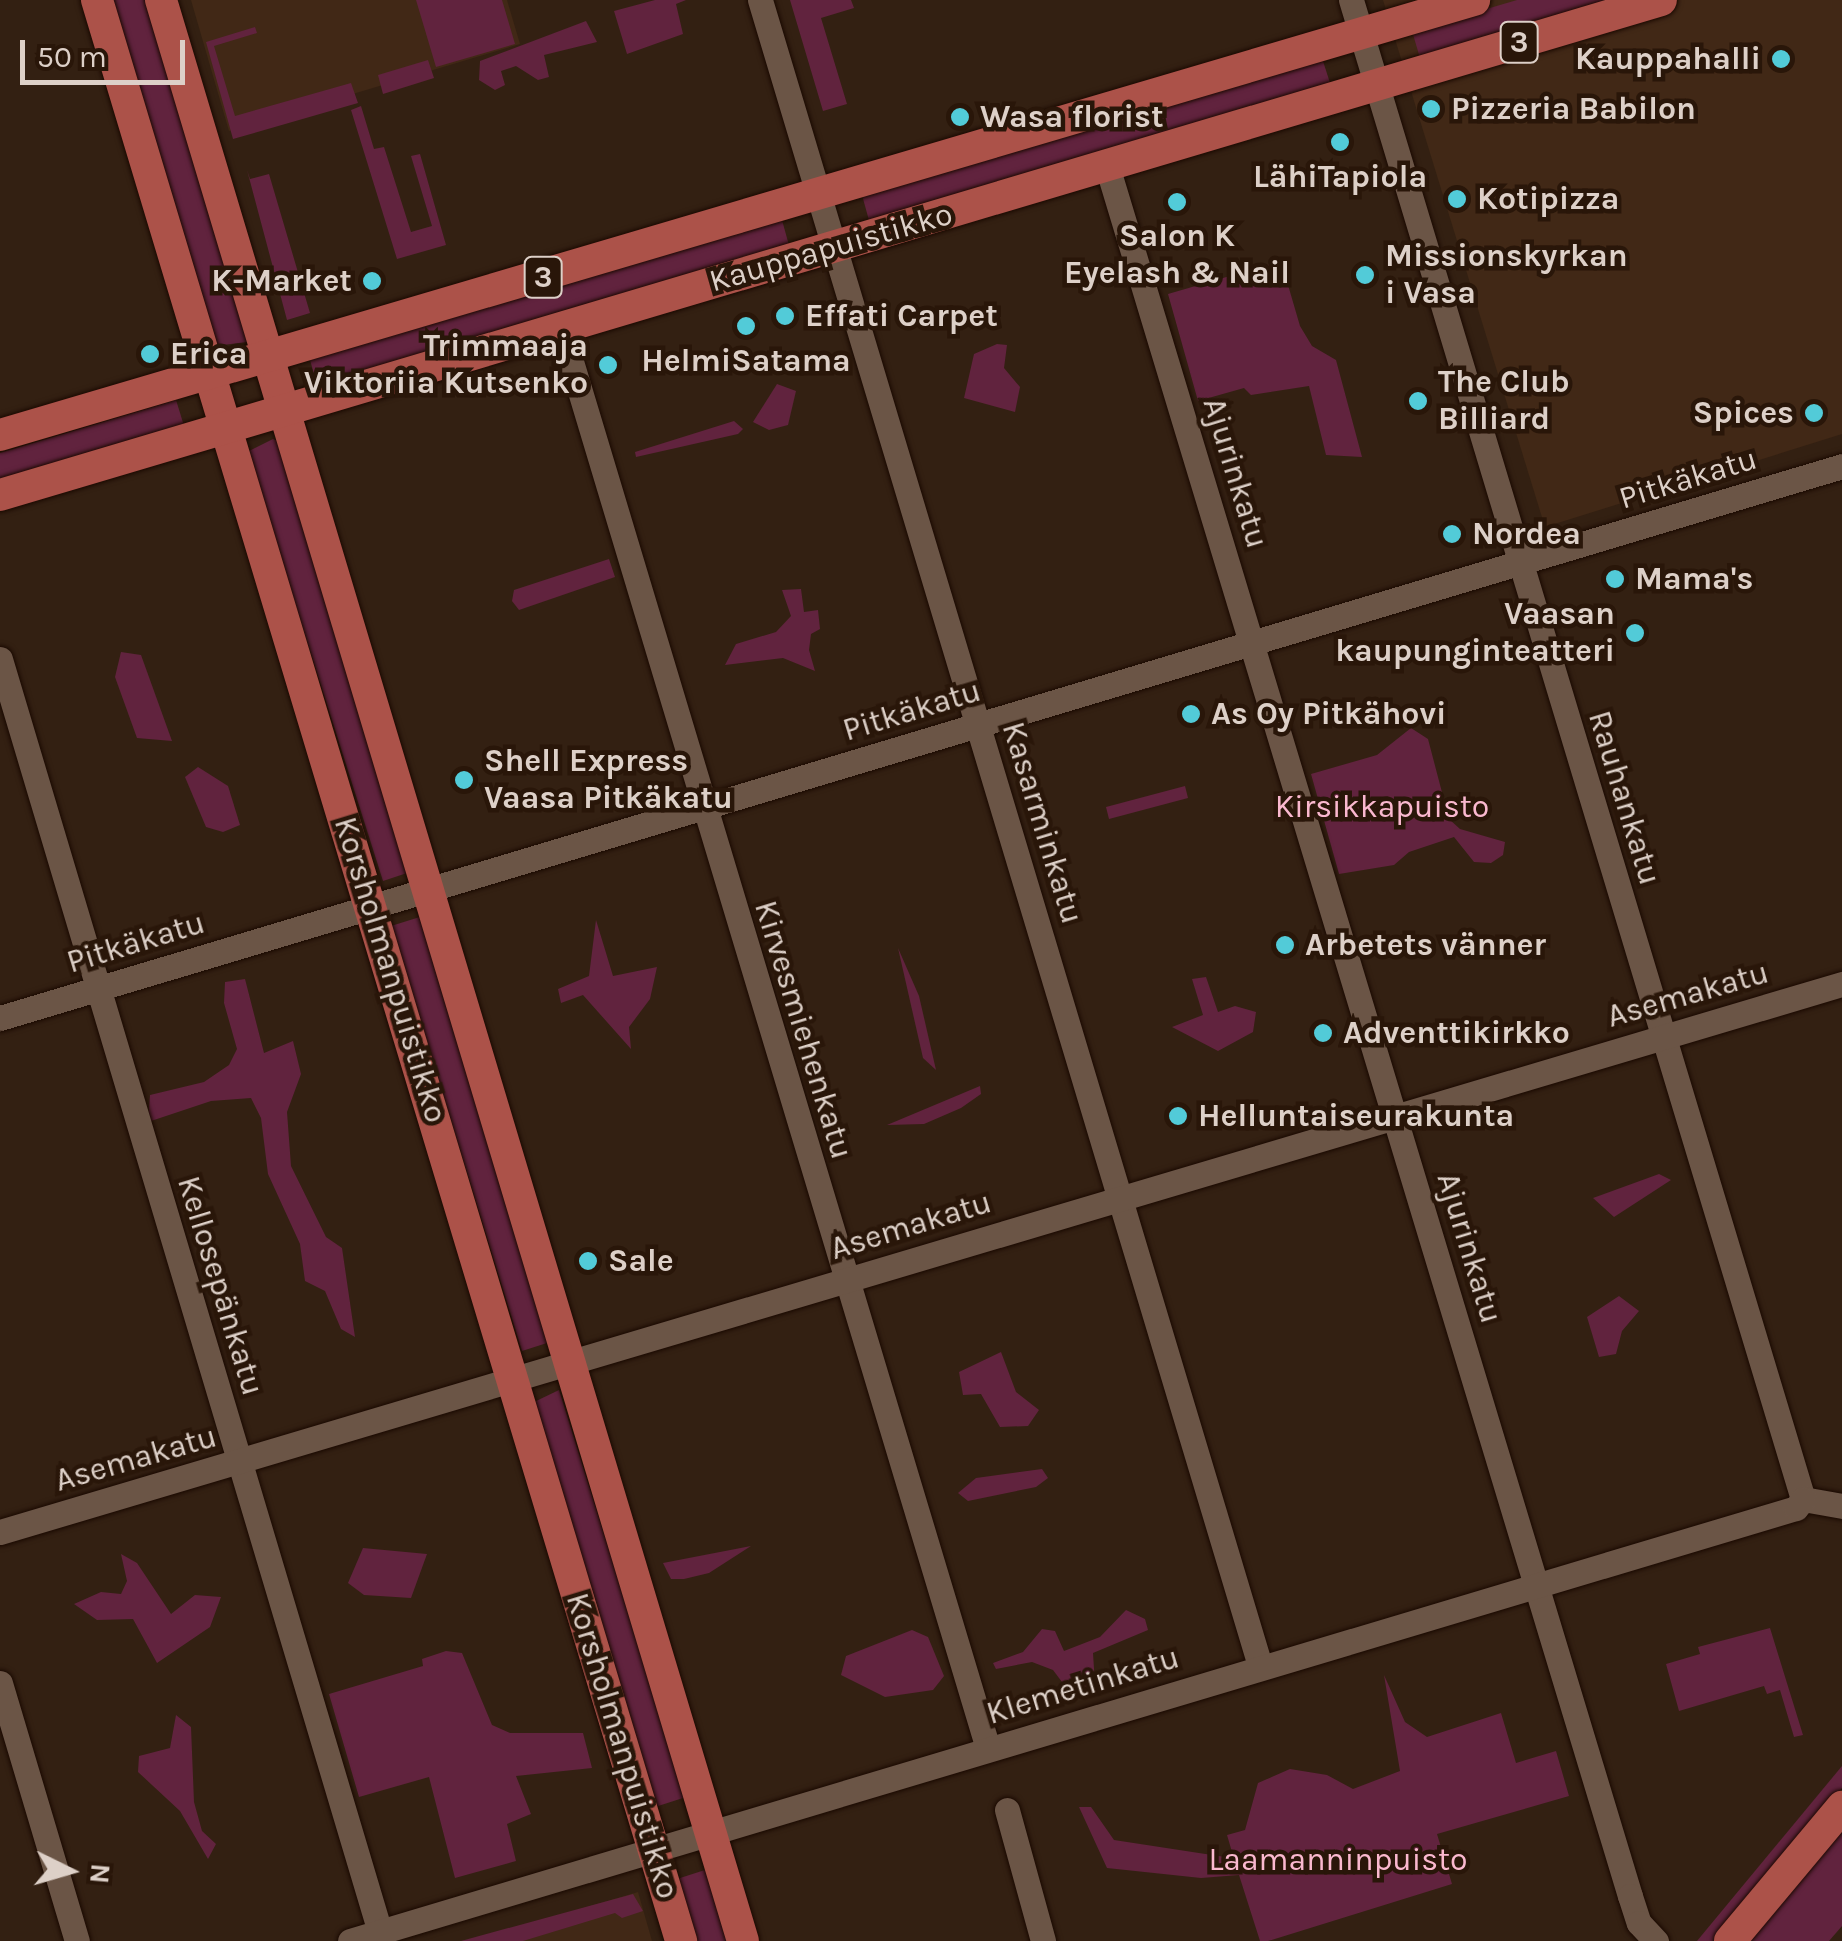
<!DOCTYPE html>
<meta charset="utf-8">
<style>
body{margin:0}
#map{position:relative;width:1842px;height:1941px;overflow:hidden;background:#332012;font-family:Karla,sans-serif}
div>[style]{position:absolute}
.built>*{inset:0;background:#412816}
.green>*{inset:0;background:#61233e}
.roads{filter:drop-shadow(0 0 2px #1a0901) drop-shadow(0 0 2px #1a0901)}
.minor>*{height:25px;margin:-12.5px;padding:0 12.5px;transform-origin:12.5px;border-radius:12.5px;background:#6b5546}
.major>*{height:32px;margin:-16px;padding:0 16px;transform-origin:16px;border-radius:16px;background:#ac5249}
.dots>*{width:28px;height:28px;translate:-50% -50%;box-sizing:border-box;border:5px solid #291609;border-radius:50%}
span{translate:-50% -50%;white-space:nowrap;text-align:center;line-height:1.15;-webkit-text-stroke:9px #291609;paint-order:stroke}
.shield-label span{padding:2px 8px;background:#291609;border:2px solid;border-radius:8px;-webkit-text-stroke-width:0}
.shield-label{font-size:30px;color:#ddd0c8;font-weight:700}
.poi-label{font-size:32px;color:#ddd0c8;font-weight:700}
.right{translate:-100% -50%;text-align:right}
.left{translate:0 -50%;text-align:left}
.street-label{font-size:32px;color:#ddd0c8}
.park-label{font-size:32px;color:#fab8cf}
.north{position:absolute;left:20px;top:1821px;width:100px;height:100px;-webkit-text-stroke:8px #291609;paint-order:stroke;rotate:95deg;font-size:28px;font-weight:700;line-height:40px;text-align:center;color:#ddd0c8}
.north::after{content:'';display:block;margin:auto;width:35px;height:45px;background:#ddd0c8;clip-path:polygon(50% 0,100% 100%,50% 72%,0 100%)}
.scale{position:absolute;left:20px;top:40px;width:165px;height:45px;box-sizing:border-box;border:5px solid #ddd0c8;border-top:0;padding-left:12px;font-size:30px;line-height:35px;white-space:nowrap;color:#ddd0c8;-webkit-text-stroke:8px #291609;paint-order:stroke}
</style>
<div id="map">
<div class="built">
<div style="clip-path:polygon(191px 0,507px 0,520px 44px,229px 131px)"></div>
<div style="clip-path:polygon(1383px 0,1842px 0,1842px 434px,1545px 527px)"></div>
<div style="clip-path:polygon(638px 1892px,652px 1941px,471px 1941px)"></div>
</div>
<div class="green">
<div style="clip-path:polygon(110px 0,148px 0,247px 342px,215px 346px)"></div>
<div style="clip-path:polygon(416px 0,502px 0,515px 44px,436px 67px)"></div>
<div style="clip-path:polygon(655px 0,686px 0,676px 4px,683px 34px,627px 54px,614px 11px)"></div>
<div style="clip-path:polygon(790px 0,851px 0,854px 8px,821px 18px,847px 104px,823px 111px)"></div>
<div style="clip-path:polygon(1517px 0,1620px 0,1420px 58px,1412px 31px)"></div>
<div style="clip-path:polygon(586px 21px,597px 42px,544px 55px,549px 77px,538px 80px,516px 66px,501px 71px,505px 85px,495px 90px,479px 80px,480px 61px)"></div>
<div style="clip-path:polygon(255px 27px,257px 33px,214px 46px,235px 116px,351px 83px,358px 103px,233px 139px,206px 42px)"></div>
<div style="clip-path:polygon(1322px 58px,1331px 86px,870px 224px,862px 195px)"></div>
<div style="clip-path:polygon(428px 60px,434px 78px,383px 94px,378px 75px)"></div>
<div style="clip-path:polygon(361px 106px,374px 149px,384px 147px,411px 232px,432px 226px,411px 156px,420px 154px,446px 245px,397px 259px,351px 110px)"></div>
<div style="clip-path:polygon(247px 170px,250px 179px,269px 174px,310px 313px,287px 320px)"></div>
<div style="clip-path:polygon(782px 220px,790px 249px,318px 388px,310px 360px)"></div>
<div style="clip-path:polygon(1281px 261px,1300px 326px,1312px 346px,1336px 360px,1362px 457px,1326px 455px,1309px 386px,1251px 395px,1244px 388px,1198px 401px,1168px 294px)"></div>
<div style="clip-path:polygon(997px 344px,1007px 345px,1004px 368px,1020px 387px,1015px 412px,964px 398px,974px 354px)"></div>
<div style="clip-path:polygon(777px 384px,796px 391px,788px 425px,769px 430px,753px 422px)"></div>
<div style="clip-path:polygon(176px 400px,185px 429px,0 484px,0 453px)"></div>
<div style="clip-path:polygon(734px 421px,743px 429px,738px 434px,636px 457px,635px 452px)"></div>
<div style="clip-path:polygon(273px 439px,281px 442px,407px 873px,383px 881px,247px 452px)"></div>
<div style="clip-path:polygon(609px 559px,615px 577px,519px 610px,512px 601px,514px 590px)"></div>
<div style="clip-path:polygon(801px 589px,804px 612px,818px 610px,820px 629px,811px 634px,809px 650px,815px 671px,783px 658px,725px 665px,736px 644px,776px 632px,791px 616px,782px 590px)"></div>
<div style="clip-path:polygon(121px 652px,141px 655px,172px 741px,137px 738px,115px 677px)"></div>
<div style="clip-path:polygon(1411px 728px,1428px 739px,1449px 819px,1460px 829px,1505px 842px,1503px 855px,1491px 863px,1474px 862px,1454px 837px,1409px 852px,1394px 865px,1339px 874px,1311px 774px,1377px 755px)"></div>
<div style="clip-path:polygon(198px 767px,228px 786px,240px 825px,223px 832px,206px 827px,185px 777px)"></div>
<div style="clip-path:polygon(1185px 786px,1188px 798px,1109px 819px,1106px 807px)"></div>
<div style="clip-path:polygon(423px 916px,547px 1343px,522px 1351px,391px 926px)"></div>
<div style="clip-path:polygon(596px 920px,613px 976px,657px 967px,650px 999px,629px 1027px,631px 1049px,583px 995px,561px 1003px,558px 989px,589px 976px)"></div>
<div style="clip-path:polygon(898px 948px,919px 996px,936px 1070px,923px 1058px)"></div>
<div style="clip-path:polygon(1206px 977px,1218px 1012px,1235px 1006px,1256px 1012px,1253px 1032px,1218px 1051px,1172px 1027px,1203px 1015px,1192px 979px)"></div>
<div style="clip-path:polygon(245px 979px,264px 1053px,293px 1041px,301px 1074px,287px 1112px,291px 1166px,326px 1237px,342px 1248px,355px 1337px,341px 1329px,325px 1291px,305px 1281px,300px 1244px,268px 1174px,261px 1118px,251px 1098px,211px 1101px,148px 1122px,150px 1095px,204px 1082px,229px 1065px,237px 1049px,224px 1003px,225px 982px)"></div>
<div style="clip-path:polygon(980px 1086px,981px 1094px,961px 1108px,924px 1124px,887px 1125px)"></div>
<div style="clip-path:polygon(1659px 1174px,1671px 1180px,1614px 1217px,1593px 1198px)"></div>
<div style="clip-path:polygon(1619px 1296px,1639px 1311px,1622px 1331px,1616px 1354px,1599px 1357px,1587px 1317px)"></div>
<div style="clip-path:polygon(1001px 1352px,1016px 1392px,1039px 1410px,1028px 1426px,1000px 1427px,981px 1394px,963px 1395px,959px 1372px)"></div>
<div style="clip-path:polygon(559px 1390px,686px 1797px,652px 1808px,532px 1403px)"></div>
<div style="clip-path:polygon(1042px 1469px,1048px 1478px,1036px 1487px,968px 1501px,958px 1493px,976px 1478px)"></div>
<div style="clip-path:polygon(751px 1546px,709px 1573px,684px 1579px,671px 1579px,663px 1563px)"></div>
<div style="clip-path:polygon(363px 1548px,427px 1554px,411px 1598px,364px 1595px,348px 1583px)"></div>
<div style="clip-path:polygon(121px 1554px,137px 1563px,171px 1614px,195px 1595px,221px 1597px,210px 1627px,157px 1663px,133px 1619px,97px 1620px,74px 1604px,101px 1592px,121px 1594px,127px 1581px)"></div>
<div style="clip-path:polygon(1126px 1610px,1145px 1619px,1148px 1630px,1093px 1653px,1095px 1684px,1083px 1692px,1068px 1690px,1053px 1670px,1032px 1662px,996px 1669px,993px 1663px,1023px 1652px,1042px 1629px,1055px 1631px,1064px 1651px,1100px 1637px)"></div>
<div style="clip-path:polygon(1770px 1628px,1803px 1735px,1794px 1737px,1780px 1690px,1767px 1694px,1764px 1686px,1679px 1711px,1666px 1664px,1700px 1654px,1698px 1647px)"></div>
<div style="clip-path:polygon(912px 1630px,928px 1637px,944px 1676px,933px 1690px,885px 1697px,841px 1675px,846px 1656px)"></div>
<div style="clip-path:polygon(446px 1651px,462px 1653px,492px 1725px,510px 1733px,583px 1733px,592px 1768px,516px 1776px,531px 1814px,507px 1824px,516px 1861px,455px 1878px,429px 1777px,359px 1797px,329px 1694px,423px 1666px,422px 1659px)"></div>
<div style="clip-path:polygon(1384px 1675px,1405px 1722px,1427px 1737px,1501px 1713px,1516px 1763px,1556px 1751px,1569px 1796px,1437px 1834px,1452px 1884px,1268px 1941px,1260px 1941px,1239px 1875px,1201px 1878px,1107px 1868px,1079px 1807px,1091px 1807px,1114px 1840px,1225px 1857px,1232px 1852px,1227px 1835px,1245px 1830px,1258px 1783px,1290px 1769px,1327px 1775px,1353px 1789px,1400px 1771px)"></div>
<div style="clip-path:polygon(176px 1715px,191px 1727px,194px 1802px,202px 1831px,216px 1844px,208px 1859px,180px 1811px,138px 1772px,139px 1756px,170px 1748px)"></div>
<div style="clip-path:polygon(1842px 1766px,1842px 1788px,1810px 1827px,1715px 1941px,1697px 1941px)"></div>
<div style="clip-path:polygon(1842px 1832px,1842px 1926px,1829px 1941px,1748px 1941px)"></div>
<div style="clip-path:polygon(708px 1869px,729px 1941px,695px 1941px,677px 1879px)"></div>
<div style="clip-path:polygon(633px 1894px,643px 1911px,622px 1918px,615px 1913px,523px 1941px,461px 1941px)"></div>
</div>
<div class="roads">
<div class="minor">
<div style="left:760px;top:0;width:1739px;rotate:73.29deg"></div>
<div style="left:1351px;top:0;width:1566px;rotate:73.22deg"></div>
<div style="left:1107px;top:166px;width:1807px;rotate:73.18deg"></div>
<div style="left:1630px;top:1896px;width:28px;rotate:72deg"></div>
<div style="left:1639px;top:1923px;width:25px;rotate:47deg"></div>
<div style="left:561px;top:328px;width:1484px;rotate:73.27deg"></div>
<div style="left:0;top:659px;width:1329px;rotate:73.38deg"></div>
<div style="left:0;top:1018px;width:1923px;rotate:-16.68deg"></div>
<div style="left:1803px;top:1499px;width:40px;rotate:10deg"></div>
<div style="left:0;top:1532px;width:1922px;rotate:-16.57deg"></div>
<div style="left:0;top:1683px;width:269px;rotate:73.4deg"></div>
<div style="left:1007px;top:1810px;width:136px;rotate:74.6deg"></div>
<div style="left:350px;top:1941px;width:1509px;rotate:-16.67deg"></div>
<div style="left:1796px;top:1508px;width:11px;rotate:-52deg"></div>
</div>
<div class="major">
<div style="left:97px;top:0;width:2027px;rotate:73.25deg"></div>
<div style="left:161px;top:0;width:2026px;rotate:73.31deg"></div>
<div style="left:0;top:435px;width:1537px;rotate:-16.44deg"></div>
<div style="left:0;top:495px;width:1733px;rotate:-16.59deg"></div>
<div style="left:1730px;top:1941px;width:175px;rotate:-50.1deg"></div>
</div>
</div>
<div class="dots">
<div style="left:1781px;top:59px;background:#52cbd8"></div>
<div style="left:1431px;top:109px;background:#52cbd8"></div>
<div style="left:960px;top:117px;background:#52cbd8"></div>
<div style="left:1340px;top:142px;background:#52cbd8"></div>
<div style="left:1457px;top:199px;background:#52cbd8"></div>
<div style="left:1177px;top:202px;background:#52cbd8"></div>
<div style="left:1365px;top:275px;background:#52cbd8"></div>
<div style="left:372px;top:281px;background:#52cbd8"></div>
<div style="left:785px;top:316px;background:#52cbd8"></div>
<div style="left:746px;top:326px;background:#52cbd8"></div>
<div style="left:150px;top:354px;background:#52cbd8"></div>
<div style="left:608px;top:365px;background:#52cbd8"></div>
<div style="left:1418px;top:401px;background:#52cbd8"></div>
<div style="left:1814px;top:413px;background:#52cbd8"></div>
<div style="left:1452px;top:534px;background:#52cbd8"></div>
<div style="left:1615px;top:579px;background:#52cbd8"></div>
<div style="left:1635px;top:633px;background:#52cbd8"></div>
<div style="left:1191px;top:714px;background:#52cbd8"></div>
<div style="left:464px;top:780px;background:#52cbd8"></div>
<div style="left:1285px;top:945px;background:#52cbd8"></div>
<div style="left:1323px;top:1033px;background:#52cbd8"></div>
<div style="left:1178px;top:1116px;background:#52cbd8"></div>
<div style="left:588px;top:1261px;background:#52cbd8"></div>
</div>
<div class="shield-label">
<span style="left:1519px;top:42px">3</span>
<span style="left:543px;top:277px">3</span>
</div>
<div class="poi-label">
<span class="right" style="left:1761px;top:59px">Kauppahalli</span>
<span class="left" style="left:1451px;top:109px">Pizzeria Babilon</span>
<span class="left" style="left:980px;top:117px">Wasa florist</span>
<span style="left:1340px;top:177px">LähiTapiola</span>
<span class="left" style="left:1477px;top:199px">Kotipizza</span>
<span style="left:1177px;top:255px">Salon K<br>Eyelash &amp; Nail</span>
<span class="left" style="left:1385px;top:275px">Missionskyrkan<br>i Vasa</span>
<span class="right" style="left:352px;top:281px">K-Market</span>
<span class="left" style="left:805px;top:316px">Effati Carpet</span>
<span class="right" style="left:588px;top:365px">Trimmaaja<br>Viktoriia Kutsenko</span>
<span class="left" style="left:170px;top:354px">Erica</span>
<span style="left:746px;top:361px">HelmiSatama</span>
<span class="left" style="left:1438px;top:401px">The Club<br>Billiard</span>
<span class="right" style="left:1794px;top:413px">Spices</span>
<span class="left" style="left:1472px;top:534px">Nordea</span>
<span class="left" style="left:1635px;top:579px">Mama's</span>
<span class="right" style="left:1615px;top:633px">Vaasan<br>kaupunginteatteri</span>
<span class="left" style="left:1211px;top:714px">As Oy Pitkähovi</span>
<span class="left" style="left:484px;top:780px">Shell Express<br>Vaasa Pitkäkatu</span>
<span class="left" style="left:1305px;top:945px">Arbetets vänner</span>
<span class="left" style="left:1343px;top:1033px">Adventtikirkko</span>
<span class="left" style="left:1198px;top:1116px">Helluntaiseurakunta</span>
<span class="left" style="left:608px;top:1261px">Sale</span>
</div>
<div class="street-label">
<span style="left:831px;top:248px;rotate:-16deg">Kauppapuistikko</span>
<span style="left:1235px;top:473px;rotate:73deg">Ajurinkatu</span>
<span style="left:1688px;top:479px;rotate:-17deg">Pitkäkatu</span>
<span style="left:912px;top:711px;rotate:-17deg">Pitkäkatu</span>
<span style="left:1624px;top:798px;rotate:73deg">Rauhankatu</span>
<span style="left:1042px;top:823px;rotate:73deg">Kasarminkatu</span>
<span style="left:136px;top:943px;rotate:-17deg">Pitkäkatu</span>
<span style="left:390px;top:970px;rotate:73deg">Korsholmanpuistikko</span>
<span style="left:1688px;top:995px;rotate:-16deg">Asemakatu</span>
<span style="left:803px;top:1030px;rotate:73deg">Kirvesmiehenkatu</span>
<span style="left:911px;top:1226px;rotate:-17deg">Asemakatu</span>
<span style="left:1469px;top:1248px;rotate:73deg">Ajurinkatu</span>
<span style="left:220px;top:1286px;rotate:73deg">Kellosepänkatu</span>
<span style="left:136px;top:1459px;rotate:-16deg">Asemakatu</span>
<span style="left:1083px;top:1686px;rotate:-17deg">Klemetinkatu</span>
<span style="left:622px;top:1746px;rotate:73deg">Korsholmanpuistikko</span>
</div>
<div class="park-label">
<span style="left:1382px;top:807px">Kirsikkapuisto</span>
<span style="left:1338px;top:1860px">Laamanninpuisto</span>
</div>
<div class="north">N</div>
<div class="scale">50 m</div>
</div>
